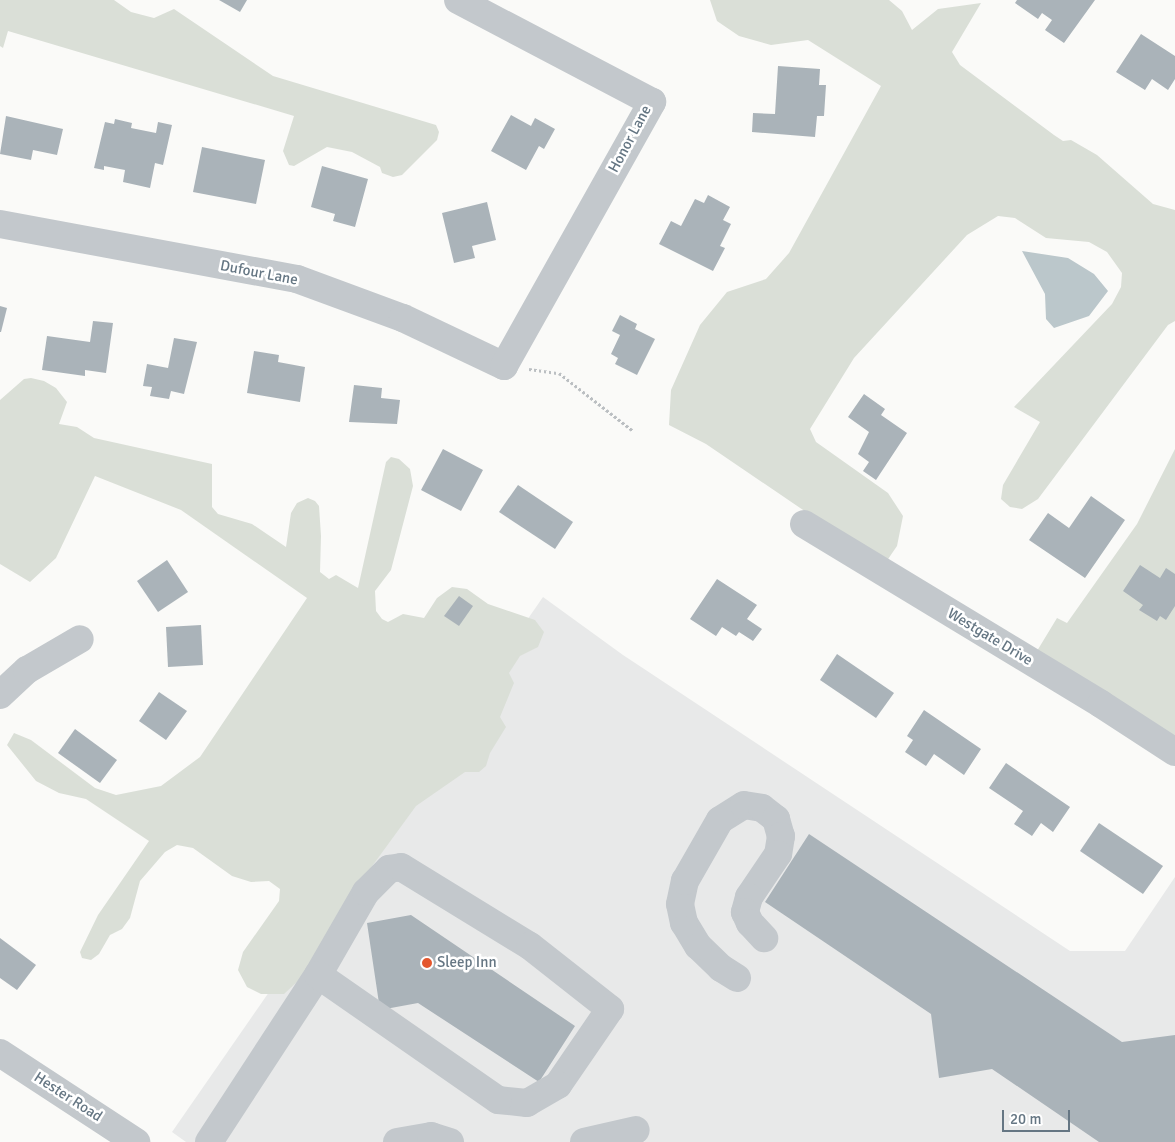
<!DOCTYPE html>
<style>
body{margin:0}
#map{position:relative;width:1175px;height:1142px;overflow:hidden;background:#fafaf8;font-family:Signika,sans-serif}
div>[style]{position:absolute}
.built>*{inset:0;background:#e8e9e9}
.green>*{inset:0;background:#dadfd7}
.water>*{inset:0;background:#bbc7cb}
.building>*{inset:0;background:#aab3b9}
.path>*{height:3px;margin-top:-1.5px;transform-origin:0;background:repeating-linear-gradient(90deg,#bbbfc2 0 2.5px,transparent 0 5px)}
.minor>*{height:28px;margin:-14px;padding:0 14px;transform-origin:14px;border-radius:14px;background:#c3c8cc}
.dots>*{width:14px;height:14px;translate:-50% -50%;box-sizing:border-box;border:2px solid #fff;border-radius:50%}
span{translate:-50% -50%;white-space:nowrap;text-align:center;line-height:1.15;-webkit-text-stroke:5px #fff;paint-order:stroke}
.street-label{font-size:15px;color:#657683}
.poi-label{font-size:15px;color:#657683}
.left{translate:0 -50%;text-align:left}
.scale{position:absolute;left:1002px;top:1110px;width:68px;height:22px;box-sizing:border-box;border:2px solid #657683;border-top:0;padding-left:6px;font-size:15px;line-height:18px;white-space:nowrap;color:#657683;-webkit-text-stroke:4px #fff;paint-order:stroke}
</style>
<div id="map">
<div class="built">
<div style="clip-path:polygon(543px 597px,623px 655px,1070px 951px,1125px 951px,1175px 877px,1175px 1142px,186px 1142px,172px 1132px)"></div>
</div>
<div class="green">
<div style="clip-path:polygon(0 0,114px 0,131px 12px,154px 18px,174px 9px,273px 76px,436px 125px,439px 132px,437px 140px,402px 175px,393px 177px,382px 173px,380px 167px,352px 152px,327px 147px,294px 166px,289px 165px,283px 151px,294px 116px,8px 31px,3px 48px,0 46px)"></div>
<div style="clip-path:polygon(710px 0,889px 0,902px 11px,912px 30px,938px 9px,981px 3px,952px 52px,960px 65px,1054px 135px,1063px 141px,1071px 140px,1097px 155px,1153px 204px,1175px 210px,1175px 321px,1168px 325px,1038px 499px,1022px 509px,1010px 507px,1001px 499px,1003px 485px,1040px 422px,1014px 407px,1112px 304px,1121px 287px,1122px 273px,1107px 252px,1089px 242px,1046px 238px,1015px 218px,998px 216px,967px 235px,854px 358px,810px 429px,816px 442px,888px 493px,903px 516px,897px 546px,884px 565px,706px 444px,669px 425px,671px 390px,700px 325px,727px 292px,766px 279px,789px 253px,881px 86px,808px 40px,771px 45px,739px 36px,717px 21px)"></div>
<div style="clip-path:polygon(31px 378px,44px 381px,56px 388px,67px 402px,59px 424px,77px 427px,94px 438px,212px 464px,212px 507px,218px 514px,252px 524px,286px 547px,291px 513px,297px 503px,308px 498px,315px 501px,319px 506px,321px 536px,320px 572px,329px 579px,336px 575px,358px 588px,386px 462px,391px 457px,399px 459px,410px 469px,413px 486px,391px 570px,375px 591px,376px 611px,382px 619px,388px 622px,403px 614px,424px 618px,437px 598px,452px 587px,467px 589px,488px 604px,535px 620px,544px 632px,538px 647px,520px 656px,509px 673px,514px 683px,500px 717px,506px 727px,490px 753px,486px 766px,479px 772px,465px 772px,416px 806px,370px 869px,312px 968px,284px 994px,261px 994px,247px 987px,238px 970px,243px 952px,279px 901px,280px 889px,269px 881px,251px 882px,232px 876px,193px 848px,177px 845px,165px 852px,140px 881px,130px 918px,122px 929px,110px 935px,99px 954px,91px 960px,82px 958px,80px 952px,98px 915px,149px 841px,86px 799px,59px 793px,36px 781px,7px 745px,14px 733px,31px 740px,95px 788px,116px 795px,161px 786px,200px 757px,307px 598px,181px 510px,95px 476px,56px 558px,30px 582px,0 564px,0 400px,24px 379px)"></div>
<div style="clip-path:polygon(1175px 449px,1175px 737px,1037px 651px,1057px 618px,1067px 623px,1137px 524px)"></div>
</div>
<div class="water">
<div style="clip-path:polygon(1022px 251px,1068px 258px,1094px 274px,1108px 291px,1089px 316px,1054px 328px,1046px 319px,1045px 294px)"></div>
</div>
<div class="building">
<div style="clip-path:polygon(219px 0,247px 0,240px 12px)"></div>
<div style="clip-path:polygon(1017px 0,1095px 0,1064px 43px,1045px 30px,1052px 20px,1042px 13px,1038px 19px,1015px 3px)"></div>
<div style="clip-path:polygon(1141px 34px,1175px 56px,1175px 79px,1168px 90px,1152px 79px,1145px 90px,1116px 72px)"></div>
<div style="clip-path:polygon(778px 66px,820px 69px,819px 85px,826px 85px,824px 116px,817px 116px,815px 137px,752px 132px,753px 113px,775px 114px)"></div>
<div style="clip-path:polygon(511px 115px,531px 126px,535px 118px,555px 129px,544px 149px,539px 146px,526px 170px,491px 151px)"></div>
<div style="clip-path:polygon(6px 116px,63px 129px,57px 155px,33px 150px,31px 160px,0 154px)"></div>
<div style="clip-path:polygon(115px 119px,132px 123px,131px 128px,156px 133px,158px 122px,172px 125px,163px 165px,155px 163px,150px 188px,123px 182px,125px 170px,104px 166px,104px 170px,94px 168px,105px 122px,114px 124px)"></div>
<div style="clip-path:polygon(202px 147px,265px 160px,256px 204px,193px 192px)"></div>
<div style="clip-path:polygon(322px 166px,368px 179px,355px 227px,333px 221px,335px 214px,311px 207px)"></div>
<div style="clip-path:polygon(708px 195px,730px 207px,723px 220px,731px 224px,720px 246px,725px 248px,713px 271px,659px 244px,671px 221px,681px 226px,695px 199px,704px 203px)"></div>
<div style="clip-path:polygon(487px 202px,496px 240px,472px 246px,475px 258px,454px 263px,442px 213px)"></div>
<div style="clip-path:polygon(0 306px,7px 308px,1px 332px,0 332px)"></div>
<div style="clip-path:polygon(620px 315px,637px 324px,635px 329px,655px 339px,637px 375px,615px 364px,618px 358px,611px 354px,620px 335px,612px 331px)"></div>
<div style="clip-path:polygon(93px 321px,113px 323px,106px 373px,85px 370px,85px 376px,42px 370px,47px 336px,90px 342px)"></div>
<div style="clip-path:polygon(174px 338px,197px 342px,184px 394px,171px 391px,169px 399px,150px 396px,152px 387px,143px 386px,147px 364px,168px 368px)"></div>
<div style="clip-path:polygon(254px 351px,279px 355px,278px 362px,305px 367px,300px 402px,247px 393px)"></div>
<div style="clip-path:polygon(354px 385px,382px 388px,381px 398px,400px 400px,397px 424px,349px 422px)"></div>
<div style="clip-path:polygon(864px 394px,885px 409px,881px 415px,907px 433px,876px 480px,863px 471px,869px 462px,858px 454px,869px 432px,848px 417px)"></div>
<div style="clip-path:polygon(443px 449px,483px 470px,461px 511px,421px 490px)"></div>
<div style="clip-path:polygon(518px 485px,573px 522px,555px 549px,499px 512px)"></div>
<div style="clip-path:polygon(1091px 496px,1125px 520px,1085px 578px,1029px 540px,1048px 513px,1069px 528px)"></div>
<div style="clip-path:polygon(167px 560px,188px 592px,158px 612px,137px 581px)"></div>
<div style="clip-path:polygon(1140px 565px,1160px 578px,1166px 568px,1175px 574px,1175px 606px,1166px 620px,1160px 616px,1157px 621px,1139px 610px,1143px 605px,1123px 591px)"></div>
<div style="clip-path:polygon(717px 579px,757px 605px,747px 619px,762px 629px,753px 641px,739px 632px,736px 636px,722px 627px,716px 636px,690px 619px)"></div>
<div style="clip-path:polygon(459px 596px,473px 606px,459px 626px,444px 616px)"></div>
<div style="clip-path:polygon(201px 625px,203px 665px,168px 667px,166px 627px)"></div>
<div style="clip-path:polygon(837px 654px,894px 693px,876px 718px,820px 680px)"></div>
<div style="clip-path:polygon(159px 692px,187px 711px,166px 740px,139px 721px)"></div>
<div style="clip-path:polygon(924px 710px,981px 749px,964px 775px,934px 754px,926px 766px,905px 752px,913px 740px,907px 736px)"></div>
<div style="clip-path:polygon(75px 729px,117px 760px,100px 783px,58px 753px)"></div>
<div style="clip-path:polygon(1006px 763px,1070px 807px,1053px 832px,1041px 823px,1032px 836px,1014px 824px,1023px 811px,989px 788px)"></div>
<div style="clip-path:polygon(1099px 823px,1163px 866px,1143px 894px,1080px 851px)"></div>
<div style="clip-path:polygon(809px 834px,1122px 1042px,1175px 1035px,1175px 1142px,1099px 1142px,992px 1069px,939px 1078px,931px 1014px,765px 902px)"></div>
<div style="clip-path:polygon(411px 915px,575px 1026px,539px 1082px,418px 1003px,380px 1010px,367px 923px)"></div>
<div style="clip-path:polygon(0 938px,36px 965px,17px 990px,0 978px)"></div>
</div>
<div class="path">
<div style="left:529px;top:369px;width:30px;rotate:8deg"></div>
<div style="left:559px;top:373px;width:93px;rotate:38deg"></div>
</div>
<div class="minor">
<div style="left:0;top:224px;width:302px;rotate:10.5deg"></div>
<div style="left:297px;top:279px;width:113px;rotate:20.2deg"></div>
<div style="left:403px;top:318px;width:112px;rotate:25.4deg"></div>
<div style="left:504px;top:366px;width:303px;rotate:-60.7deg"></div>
<div style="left:652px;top:102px;width:219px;rotate:-152.3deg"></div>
<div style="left:804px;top:524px;width:347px;rotate:31.2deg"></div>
<div style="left:1101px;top:704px;width:88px;rotate:33deg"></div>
<div style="left:0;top:695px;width:37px;rotate:-43deg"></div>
<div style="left:27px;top:670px;width:61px;rotate:-30.3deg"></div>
<div style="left:737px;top:978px;width:19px;rotate:-148deg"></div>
<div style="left:721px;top:968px;width:32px;rotate:-136deg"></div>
<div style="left:698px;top:946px;width:27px;rotate:-121deg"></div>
<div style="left:684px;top:923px;width:19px;rotate:-102deg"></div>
<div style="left:680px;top:904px;width:24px;rotate:-78deg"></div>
<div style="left:685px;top:881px;width:70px;rotate:-60.2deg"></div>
<div style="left:720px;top:820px;width:28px;rotate:-32deg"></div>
<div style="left:744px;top:805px;width:18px;rotate:9deg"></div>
<div style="left:762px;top:808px;width:18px;rotate:38deg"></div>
<div style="left:776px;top:819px;width:18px;rotate:74deg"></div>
<div style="left:781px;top:836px;width:18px;rotate:99deg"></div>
<div style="left:778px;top:854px;width:52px;rotate:124deg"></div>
<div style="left:749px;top:897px;width:16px;rotate:105deg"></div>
<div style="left:745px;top:912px;width:12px;rotate:66deg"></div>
<div style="left:750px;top:923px;width:21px;rotate:47deg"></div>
<div style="left:0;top:1053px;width:163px;rotate:33.2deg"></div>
<div style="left:209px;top:1142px;width:199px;rotate:-56.9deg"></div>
<div style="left:318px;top:975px;width:96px;rotate:-60deg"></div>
<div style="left:366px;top:892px;width:33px;rotate:-45deg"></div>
<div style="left:389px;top:869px;width:12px;rotate:-9deg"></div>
<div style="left:401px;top:867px;width:151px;rotate:31.5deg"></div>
<div style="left:530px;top:946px;width:102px;rotate:38.2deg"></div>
<div style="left:610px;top:1009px;width:92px;rotate:124.4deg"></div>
<div style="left:558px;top:1085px;width:36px;rotate:150deg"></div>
<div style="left:527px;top:1103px;width:29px;rotate:-174deg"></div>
<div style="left:498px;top:1100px;width:219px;rotate:-145.2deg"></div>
<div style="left:397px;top:1142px;width:35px;rotate:-10deg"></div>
<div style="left:431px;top:1136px;width:20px;rotate:18deg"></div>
<div style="left:584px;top:1142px;width:53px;rotate:-13deg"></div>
</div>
<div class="dots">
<div style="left:427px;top:963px;background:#e4572e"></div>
</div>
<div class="street-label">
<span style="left:630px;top:139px;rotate:-62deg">Honor Lane</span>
<span style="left:259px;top:273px;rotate:11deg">Dufour Lane</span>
<span style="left:990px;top:637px;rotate:31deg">Westgate Drive</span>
<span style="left:68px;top:1097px;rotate:33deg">Hester Road</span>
</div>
<div class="poi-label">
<span class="left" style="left:437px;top:963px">Sleep Inn</span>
</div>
<div class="scale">20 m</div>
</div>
